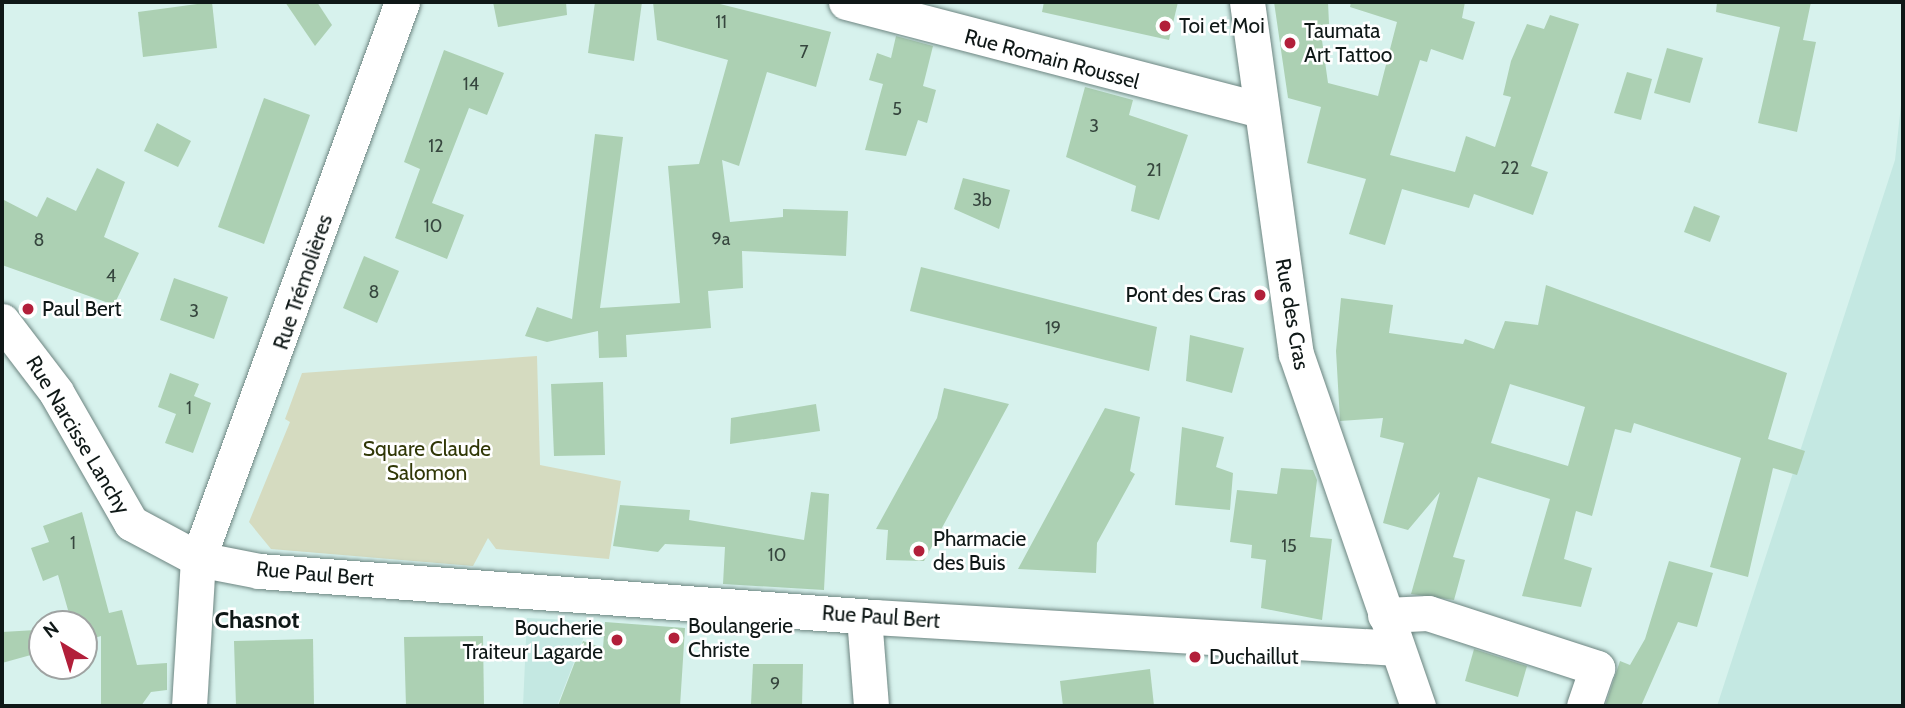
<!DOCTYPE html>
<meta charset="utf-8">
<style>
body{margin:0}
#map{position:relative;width:1905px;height:708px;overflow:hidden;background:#d7f2ed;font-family:Cabin,sans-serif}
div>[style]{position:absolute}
.built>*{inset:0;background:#c4e8e2}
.green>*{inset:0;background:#d5dbc0}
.building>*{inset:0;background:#acd0b3}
.roads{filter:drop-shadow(0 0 2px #6d8581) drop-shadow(0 0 2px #6d8581)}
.minor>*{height:35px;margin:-17.5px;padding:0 17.5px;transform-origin:17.5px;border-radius:17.5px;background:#fff}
.dots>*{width:19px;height:19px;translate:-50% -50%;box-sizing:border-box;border:4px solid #fff;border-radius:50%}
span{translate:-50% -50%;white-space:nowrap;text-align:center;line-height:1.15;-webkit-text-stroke:5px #fff;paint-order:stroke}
.number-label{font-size:18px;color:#36463e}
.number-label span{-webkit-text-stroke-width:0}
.poi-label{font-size:21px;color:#0f1817}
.left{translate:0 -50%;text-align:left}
.right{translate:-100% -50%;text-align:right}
.street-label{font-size:21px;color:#0f1817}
.park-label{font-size:21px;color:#303706}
.quarter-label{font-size:24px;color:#0f1817;font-weight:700}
.frame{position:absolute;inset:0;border:4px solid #0f1817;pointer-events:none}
.north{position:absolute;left:28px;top:610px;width:70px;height:70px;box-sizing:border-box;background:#fff;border:2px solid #9fa3a2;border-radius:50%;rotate:322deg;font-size:19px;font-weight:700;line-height:28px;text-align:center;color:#0f1817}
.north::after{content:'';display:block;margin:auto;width:24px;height:32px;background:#b21f3a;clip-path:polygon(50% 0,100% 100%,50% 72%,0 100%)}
</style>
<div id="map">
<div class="built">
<div style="clip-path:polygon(1903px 87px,1903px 706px,1717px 706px,1895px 160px)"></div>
<div style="clip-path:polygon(527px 618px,590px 621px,557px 706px,523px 706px)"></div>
</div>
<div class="green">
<div style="clip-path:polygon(537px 356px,540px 465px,621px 481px,609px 559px,496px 549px,488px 538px,473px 566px,271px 549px,249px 522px,290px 422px,285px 419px,302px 373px)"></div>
</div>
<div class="building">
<div style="clip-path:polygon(212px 2px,217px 48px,143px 57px,138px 12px)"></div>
<div style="clip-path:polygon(285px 2px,317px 2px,332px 25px,315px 46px)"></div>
<div style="clip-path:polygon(493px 2px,566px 2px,567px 15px,498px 27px)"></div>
<div style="clip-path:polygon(595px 2px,642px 2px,634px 61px,588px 53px)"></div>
<div style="clip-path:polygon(653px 2px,712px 2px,831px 32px,816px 87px,767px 72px,739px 166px,722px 160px,730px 222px,783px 217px,783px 209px,848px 211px,846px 256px,742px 251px,743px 288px,708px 291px,711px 328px,626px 335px,627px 357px,599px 358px,598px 331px,547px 342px,525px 336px,537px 307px,572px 319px,595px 134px,623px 137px,600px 308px,680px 303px,668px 166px,699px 164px,728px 60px,657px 40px)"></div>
<div style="clip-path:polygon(1044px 2px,1178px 2px,1169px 40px,1042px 12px)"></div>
<div style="clip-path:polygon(1274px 2px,1328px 2px,1329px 24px,1320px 26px,1328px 83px,1378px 96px,1397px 22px,1350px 7px,1351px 2px,1465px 2px,1462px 18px,1475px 22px,1463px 60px,1431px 49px,1427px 62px,1420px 60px,1390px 155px,1455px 172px,1466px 136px,1495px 147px,1511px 97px,1503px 95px,1511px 61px,1527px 24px,1544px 29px,1550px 15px,1579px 24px,1531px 166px,1548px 172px,1533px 215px,1474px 194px,1469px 208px,1402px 189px,1385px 245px,1349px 234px,1366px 179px,1307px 163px,1321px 107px,1288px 98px)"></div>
<div style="clip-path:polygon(1717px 2px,1811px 2px,1803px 40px,1816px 42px,1797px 132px,1758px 123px,1780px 27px,1716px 12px)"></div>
<div style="clip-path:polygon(896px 36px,933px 46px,923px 86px,936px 90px,927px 123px,918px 120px,906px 156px,865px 150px,883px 84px,869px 80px,877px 53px,891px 58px)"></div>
<div style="clip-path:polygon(1667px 48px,1703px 58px,1690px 103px,1654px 93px)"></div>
<div style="clip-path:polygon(444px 50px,504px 73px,487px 115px,469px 108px,432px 203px,464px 215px,447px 259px,395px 238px,420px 169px,404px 162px)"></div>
<div style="clip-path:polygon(1627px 72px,1652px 79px,1641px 120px,1614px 113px)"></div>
<div style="clip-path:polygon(1085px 87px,1133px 100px,1129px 115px,1188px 135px,1159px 220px,1131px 211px,1136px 186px,1066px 157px)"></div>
<div style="clip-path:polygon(264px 98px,310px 115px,264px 244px,218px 227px)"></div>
<div style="clip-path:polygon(157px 123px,191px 141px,178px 167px,144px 151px)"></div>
<div style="clip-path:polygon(97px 168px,125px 182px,104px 237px,139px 253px,114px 305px,2px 265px,2px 199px,37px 217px,47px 197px,76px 211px)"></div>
<div style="clip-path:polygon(963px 178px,1010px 190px,999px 229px,954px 209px)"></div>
<div style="clip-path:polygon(1694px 206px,1720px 216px,1710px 242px,1684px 232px)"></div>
<div style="clip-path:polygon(364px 256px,399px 271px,377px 323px,343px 308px)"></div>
<div style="clip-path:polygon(921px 267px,1157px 327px,1149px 371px,910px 311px)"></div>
<div style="clip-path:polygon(174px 278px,228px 297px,214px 339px,160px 320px)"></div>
<div style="clip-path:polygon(evenodd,1546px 285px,1787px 373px,1768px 439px,1805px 451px,1797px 475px,1773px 468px,1748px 577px,1710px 567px,1741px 458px,1634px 423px,1631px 433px,1615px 429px,1592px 516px,1576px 511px,1564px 559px,1592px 568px,1581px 607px,1522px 596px,1550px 499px,1478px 477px,1453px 557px,1465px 560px,1454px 600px,1411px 594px,1440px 492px,1408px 530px,1383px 523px,1404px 443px,1380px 437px,1383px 418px,1340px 421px,1336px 351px,1341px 298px,1393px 305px,1389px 333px,1463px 344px,1465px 339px,1494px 349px,1505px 321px,1538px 325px,1546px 285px,1510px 384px,1585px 407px,1568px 466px,1491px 443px,1510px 384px)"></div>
<div style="clip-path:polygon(1190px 335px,1244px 348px,1232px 393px,1186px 381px)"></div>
<div style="clip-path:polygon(170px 373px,199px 384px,194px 396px,211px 403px,193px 453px,165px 443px,176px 414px,158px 407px)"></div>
<div style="clip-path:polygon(603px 382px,605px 455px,554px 456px,551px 384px)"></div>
<div style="clip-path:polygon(944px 388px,1009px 404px,924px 561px,886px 560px,888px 530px,876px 529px,937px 418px)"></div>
<div style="clip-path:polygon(816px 404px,820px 431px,730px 444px,731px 418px)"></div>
<div style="clip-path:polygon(1105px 408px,1140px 417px,1130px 471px,1135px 474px,1097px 543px,1096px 573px,1018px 569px)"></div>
<div style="clip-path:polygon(1182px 427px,1224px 437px,1216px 467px,1233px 473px,1230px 510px,1175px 505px)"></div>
<div style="clip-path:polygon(1281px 468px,1313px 470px,1317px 480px,1310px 537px,1332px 539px,1322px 620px,1261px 608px,1266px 560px,1251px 558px,1252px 545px,1230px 542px,1237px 490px,1277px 494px)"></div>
<div style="clip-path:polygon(811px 492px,829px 494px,824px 590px,723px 584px,725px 547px,665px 544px,658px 552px,613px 546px,620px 505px,690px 510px,689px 520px,804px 540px)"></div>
<div style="clip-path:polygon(82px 512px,109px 613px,122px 610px,137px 665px,167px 663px,167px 690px,151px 692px,141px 706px,101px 706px,101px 636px,84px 641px,84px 624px,72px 624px,58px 575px,43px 581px,31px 548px,49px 542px,43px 526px)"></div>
<div style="clip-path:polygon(1669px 561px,1713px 573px,1697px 627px,1678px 622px,1641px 706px,1605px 706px,1620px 661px,1630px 665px,1645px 639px)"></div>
<div style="clip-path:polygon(605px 622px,685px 628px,680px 706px,558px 706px,583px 641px,603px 648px)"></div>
<div style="clip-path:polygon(36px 630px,38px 653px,2px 663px,2px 632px)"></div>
<div style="clip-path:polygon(483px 636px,484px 706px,406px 706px,404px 637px)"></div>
<div style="clip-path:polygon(313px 639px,314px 706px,236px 706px,234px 641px)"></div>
<div style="clip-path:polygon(1474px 649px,1527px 666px,1518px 697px,1465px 681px)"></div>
<div style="clip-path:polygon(753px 664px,803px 664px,802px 706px,751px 704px)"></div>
<div style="clip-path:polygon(1150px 669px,1154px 706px,1063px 706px,1060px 681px)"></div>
</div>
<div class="roads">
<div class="minor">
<div style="left:846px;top:2px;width:428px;rotate:14.6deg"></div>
<div style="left:1247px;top:2px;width:355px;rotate:82.1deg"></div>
<div style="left:1296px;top:354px;width:373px;rotate:70.9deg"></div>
<div style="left:2px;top:321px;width:89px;rotate:52.7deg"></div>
<div style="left:56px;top:392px;width:151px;rotate:60.2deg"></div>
<div style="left:131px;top:523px;width:76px;rotate:28.2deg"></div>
<div style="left:198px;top:559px;width:62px;rotate:11.1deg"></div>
<div style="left:259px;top:571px;width:617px;rotate:4.28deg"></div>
<div style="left:874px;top:617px;width:524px;rotate:3.39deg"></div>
<div style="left:1385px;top:615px;width:43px;rotate:-2.7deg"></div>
<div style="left:1428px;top:613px;width:178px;rotate:18deg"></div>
<div style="left:1597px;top:668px;width:40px;rotate:108.9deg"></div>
<div style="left:864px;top:617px;width:89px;rotate:85.5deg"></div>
<div style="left:189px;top:706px;width:147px;rotate:-86.5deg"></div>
<div style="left:198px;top:559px;width:593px;rotate:-69.88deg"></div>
</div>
</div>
<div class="dots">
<div style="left:1165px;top:26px;background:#b21f3a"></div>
<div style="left:1290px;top:43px;background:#b21f3a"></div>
<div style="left:1260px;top:295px;background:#b21f3a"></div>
<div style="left:28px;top:309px;background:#b21f3a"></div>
<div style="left:919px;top:551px;background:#b21f3a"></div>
<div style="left:674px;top:638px;background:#b21f3a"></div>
<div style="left:617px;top:640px;background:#b21f3a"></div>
<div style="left:1195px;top:657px;background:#b21f3a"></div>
</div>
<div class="number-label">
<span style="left:721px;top:22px">11</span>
<span style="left:804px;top:52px">7</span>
<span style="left:471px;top:84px">14</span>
<span style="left:897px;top:109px">5</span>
<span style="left:1094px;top:126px">3</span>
<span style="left:436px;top:146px">12</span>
<span style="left:1510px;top:168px">22</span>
<span style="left:1154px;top:170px">21</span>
<span style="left:982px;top:200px">3b</span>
<span style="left:433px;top:226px">10</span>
<span style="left:721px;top:239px">9a</span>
<span style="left:39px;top:240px">8</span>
<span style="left:111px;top:276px">4</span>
<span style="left:374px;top:292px">8</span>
<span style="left:194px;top:311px">3</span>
<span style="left:1053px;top:328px">19</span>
<span style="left:189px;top:408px">1</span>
<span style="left:73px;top:543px">1</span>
<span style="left:1289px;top:546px">15</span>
<span style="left:777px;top:555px">10</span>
<span style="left:775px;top:684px">9</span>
</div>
<div class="poi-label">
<span class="left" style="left:1179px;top:26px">Toi et Moi</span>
<span class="left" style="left:1304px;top:43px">Taumata<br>Art Tattoo</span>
<span class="right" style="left:1246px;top:295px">Pont des Cras</span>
<span class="left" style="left:42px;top:309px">Paul Bert</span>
<span class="left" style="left:933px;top:551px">Pharmacie<br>des Buis</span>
<span class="left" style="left:688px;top:638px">Boulangerie<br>Christe</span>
<span class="right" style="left:603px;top:640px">Boucherie<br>Traiteur Lagarde</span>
<span class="left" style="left:1209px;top:657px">Duchaillut</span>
</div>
<div class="street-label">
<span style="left:1052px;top:59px;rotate:15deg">Rue Romain Roussel</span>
<span style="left:303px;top:282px;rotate:-71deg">Rue Trémolières</span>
<span style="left:1292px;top:314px;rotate:80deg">Rue des Cras</span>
<span style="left:78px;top:435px;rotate:59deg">Rue Narcisse Lanchy</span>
<span style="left:315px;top:574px;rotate:5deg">Rue Paul Bert</span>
<span style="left:881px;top:617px;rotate:4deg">Rue Paul Bert</span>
</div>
<div class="park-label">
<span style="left:427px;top:461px">Square Claude<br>Salomon</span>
</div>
<div class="quarter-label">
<span style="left:257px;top:620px">Chasnot</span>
</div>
<div class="frame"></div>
<div class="north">N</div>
</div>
